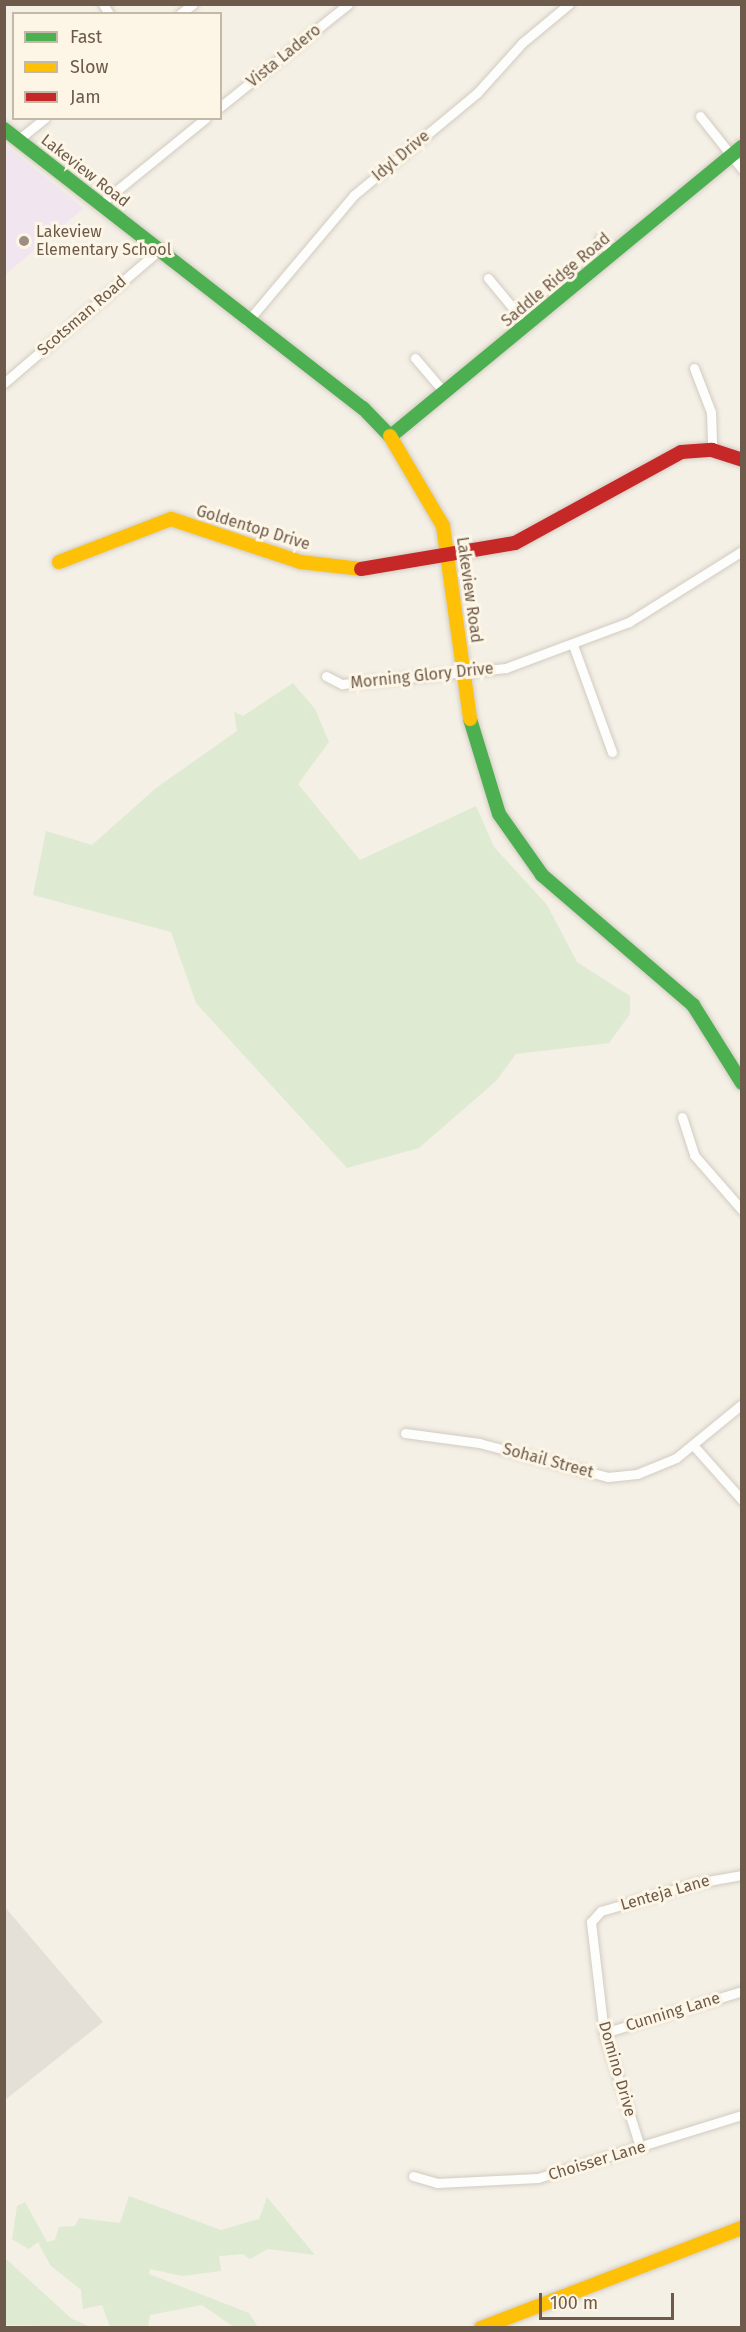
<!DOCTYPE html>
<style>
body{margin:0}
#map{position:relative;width:746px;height:2332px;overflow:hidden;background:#f4f0e6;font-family:"Fira Sans",sans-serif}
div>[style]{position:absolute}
.industrial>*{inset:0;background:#e5e0d7}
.education>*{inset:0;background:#f1e6ef}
.green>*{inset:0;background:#deead2}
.roads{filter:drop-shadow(0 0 2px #d2cbc2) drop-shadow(0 0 2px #d2cbc2)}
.street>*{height:9px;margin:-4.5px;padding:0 4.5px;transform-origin:4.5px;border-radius:4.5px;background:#fdfdfb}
.fast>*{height:14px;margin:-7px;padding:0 7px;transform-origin:7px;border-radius:7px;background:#4caf50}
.slow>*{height:14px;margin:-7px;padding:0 7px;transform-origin:7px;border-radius:7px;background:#ffc107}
.jam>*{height:14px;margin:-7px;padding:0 7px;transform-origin:7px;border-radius:7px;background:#c62828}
.dots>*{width:16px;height:16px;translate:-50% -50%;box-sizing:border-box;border:3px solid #fdf6e6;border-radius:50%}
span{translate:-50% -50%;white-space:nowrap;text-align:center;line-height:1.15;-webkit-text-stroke:6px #fdf6e6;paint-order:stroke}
.street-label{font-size:16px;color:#6e5a4a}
.poi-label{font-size:16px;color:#6e5a4a}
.left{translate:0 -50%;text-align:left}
.frame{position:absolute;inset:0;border:6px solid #6e5a4a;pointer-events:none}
.legend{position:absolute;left:12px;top:12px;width:210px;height:108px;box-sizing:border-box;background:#fdf6e6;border:2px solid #c4b8a8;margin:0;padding:8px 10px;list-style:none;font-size:18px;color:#6e5a4a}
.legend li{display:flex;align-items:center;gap:12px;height:30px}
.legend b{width:30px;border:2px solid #c4b8a8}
.scale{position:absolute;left:539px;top:2293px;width:135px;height:27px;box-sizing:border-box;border:3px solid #6e5a4a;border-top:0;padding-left:8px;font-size:18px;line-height:21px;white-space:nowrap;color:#6e5a4a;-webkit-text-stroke:4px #fdf6e6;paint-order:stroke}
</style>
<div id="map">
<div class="industrial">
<div style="clip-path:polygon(4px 1906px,103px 2022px,5px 2100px,4px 2100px)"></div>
</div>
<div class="education">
<div style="clip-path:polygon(5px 145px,84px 208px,5px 275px,4px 275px)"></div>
</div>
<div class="green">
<div style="clip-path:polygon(293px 683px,315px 709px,329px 742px,298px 784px,360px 860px,476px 806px,494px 847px,547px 905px,577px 962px,630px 996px,630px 1014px,609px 1043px,516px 1054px,496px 1081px,419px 1148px,347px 1168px,196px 1003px,171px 932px,33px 895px,46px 831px,92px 845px,156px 788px,237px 731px,234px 712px,243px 716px)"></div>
<div style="clip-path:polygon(129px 2196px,221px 2230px,259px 2219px,267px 2197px,315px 2255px,268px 2249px,250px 2259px,243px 2254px,219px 2256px,221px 2271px,182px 2276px,150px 2269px,149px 2274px,249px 2313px,258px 2327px,234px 2327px,202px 2305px,150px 2315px,148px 2327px,110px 2327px,102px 2305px,83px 2309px,81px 2290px,50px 2265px,38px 2242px,29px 2249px,12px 2239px,17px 2206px,25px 2202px,47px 2242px,55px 2240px,59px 2227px,75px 2226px,79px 2218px,120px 2223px)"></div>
<div style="clip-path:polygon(5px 2258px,72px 2319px,91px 2327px,5px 2325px)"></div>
</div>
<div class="roads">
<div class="street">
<div style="left:103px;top:4px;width:12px;rotate:59deg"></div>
<div style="left:180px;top:14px;width:16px;rotate:-38deg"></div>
<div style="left:220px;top:107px;width:164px;rotate:-38.8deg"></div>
<div style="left:700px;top:116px;width:68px;rotate:51.6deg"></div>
<div style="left:19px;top:139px;width:33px;rotate:-39deg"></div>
<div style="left:100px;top:204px;width:136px;rotate:-39.1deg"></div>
<div style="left:600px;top:238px;width:21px;rotate:55deg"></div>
<div style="left:488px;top:278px;width:60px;rotate:50.4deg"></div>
<div style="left:247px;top:322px;width:166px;rotate:-49.9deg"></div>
<div style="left:354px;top:195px;width:160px;rotate:-39.7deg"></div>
<div style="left:477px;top:93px;width:67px;rotate:-48deg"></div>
<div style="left:522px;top:43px;width:61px;rotate:-39.7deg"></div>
<div style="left:415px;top:358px;width:45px;rotate:49.5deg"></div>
<div style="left:694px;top:368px;width:47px;rotate:68.9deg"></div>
<div style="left:711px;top:412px;width:38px;rotate:88deg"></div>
<div style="left:4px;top:383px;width:204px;rotate:-40.6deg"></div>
<div style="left:573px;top:645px;width:114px;rotate:70deg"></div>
<div style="left:326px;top:676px;width:18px;rotate:27deg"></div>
<div style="left:342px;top:684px;width:165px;rotate:-5.6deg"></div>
<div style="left:506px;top:668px;width:131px;rotate:-20.5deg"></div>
<div style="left:629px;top:622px;width:133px;rotate:-32.1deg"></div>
<div style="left:682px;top:1117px;width:40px;rotate:72deg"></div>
<div style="left:694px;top:1155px;width:73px;rotate:48.9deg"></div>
<div style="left:405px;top:1433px;width:75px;rotate:7.7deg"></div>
<div style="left:479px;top:1443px;width:133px;rotate:14.8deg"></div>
<div style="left:608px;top:1477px;width:29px;rotate:-6deg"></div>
<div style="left:637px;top:1474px;width:42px;rotate:-22.3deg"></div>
<div style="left:676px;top:1458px;width:85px;rotate:-39.3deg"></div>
<div style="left:693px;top:1445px;width:74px;rotate:48.3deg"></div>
<div style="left:604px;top:2033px;width:144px;rotate:-16.9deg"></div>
<div style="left:640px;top:2147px;width:120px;rotate:-107.5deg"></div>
<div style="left:604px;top:2033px;width:112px;rotate:-96.7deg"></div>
<div style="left:591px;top:1922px;width:15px;rotate:-48deg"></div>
<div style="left:601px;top:1911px;width:100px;rotate:-16.3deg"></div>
<div style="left:697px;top:1883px;width:46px;rotate:-10.1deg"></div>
<div style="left:413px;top:2176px;width:25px;rotate:16deg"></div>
<div style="left:437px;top:2183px;width:101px;rotate:-2.8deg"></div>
<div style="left:538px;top:2178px;width:214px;rotate:-17.2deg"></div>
</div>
<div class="fast">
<div style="left:4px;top:129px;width:455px;rotate:37.9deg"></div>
<div style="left:363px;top:408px;width:39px;rotate:46deg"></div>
<div style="left:391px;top:436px;width:455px;rotate:-39.5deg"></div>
<div style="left:470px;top:719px;width:99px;rotate:73deg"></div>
<div style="left:499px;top:814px;width:75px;rotate:54.8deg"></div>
<div style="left:542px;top:875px;width:199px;rotate:40.7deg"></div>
<div style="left:693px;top:1005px;width:92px;rotate:57.9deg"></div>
</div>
<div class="slow">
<div style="left:390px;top:436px;width:104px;rotate:59.5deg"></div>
<div style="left:443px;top:526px;width:195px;rotate:82deg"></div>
<div style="left:59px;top:562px;width:120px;rotate:-21deg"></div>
<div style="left:171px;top:519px;width:136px;rotate:18.4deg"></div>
<div style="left:300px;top:562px;width:61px;rotate:6.5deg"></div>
<div style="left:481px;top:2328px;width:280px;rotate:-21deg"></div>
</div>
<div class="jam">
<div style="left:361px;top:569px;width:156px;rotate:-9.6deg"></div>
<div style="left:515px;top:543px;width:189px;rotate:-28.7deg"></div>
<div style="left:681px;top:452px;width:31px;rotate:-4deg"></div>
<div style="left:712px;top:450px;width:32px;rotate:18deg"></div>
</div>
</div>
<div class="dots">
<div style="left:24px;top:241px;background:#9d8e81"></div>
</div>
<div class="street-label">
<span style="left:284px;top:56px;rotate:-39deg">Vista Ladero</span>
<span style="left:401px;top:156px;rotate:-40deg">Idyl Drive</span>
<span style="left:85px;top:171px;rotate:38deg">Lakeview Road</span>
<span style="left:556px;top:280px;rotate:-40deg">Saddle Ridge Road</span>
<span style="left:82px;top:316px;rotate:-41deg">Scotsman Road</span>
<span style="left:253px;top:528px;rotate:17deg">Goldentop Drive</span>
<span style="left:469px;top:590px;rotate:82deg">Lakeview Road</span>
<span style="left:422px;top:676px;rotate:-6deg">Morning Glory Drive</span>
<span style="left:548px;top:1461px;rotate:15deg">Sohail Street</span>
<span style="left:665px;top:1893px;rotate:-16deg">Lenteja Lane</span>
<span style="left:673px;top:2012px;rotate:-17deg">Cunning Lane</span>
<span style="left:617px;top:2069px;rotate:74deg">Domino Drive</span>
<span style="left:597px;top:2161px;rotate:-17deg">Choisser Lane</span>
</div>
<div class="poi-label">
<span class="left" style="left:36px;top:241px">Lakeview<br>Elementary School</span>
</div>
<div class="frame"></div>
<ul class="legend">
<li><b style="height:8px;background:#4caf50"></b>Fast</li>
<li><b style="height:8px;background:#ffc107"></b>Slow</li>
<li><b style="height:8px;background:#c62828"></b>Jam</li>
</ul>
<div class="scale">100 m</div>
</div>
